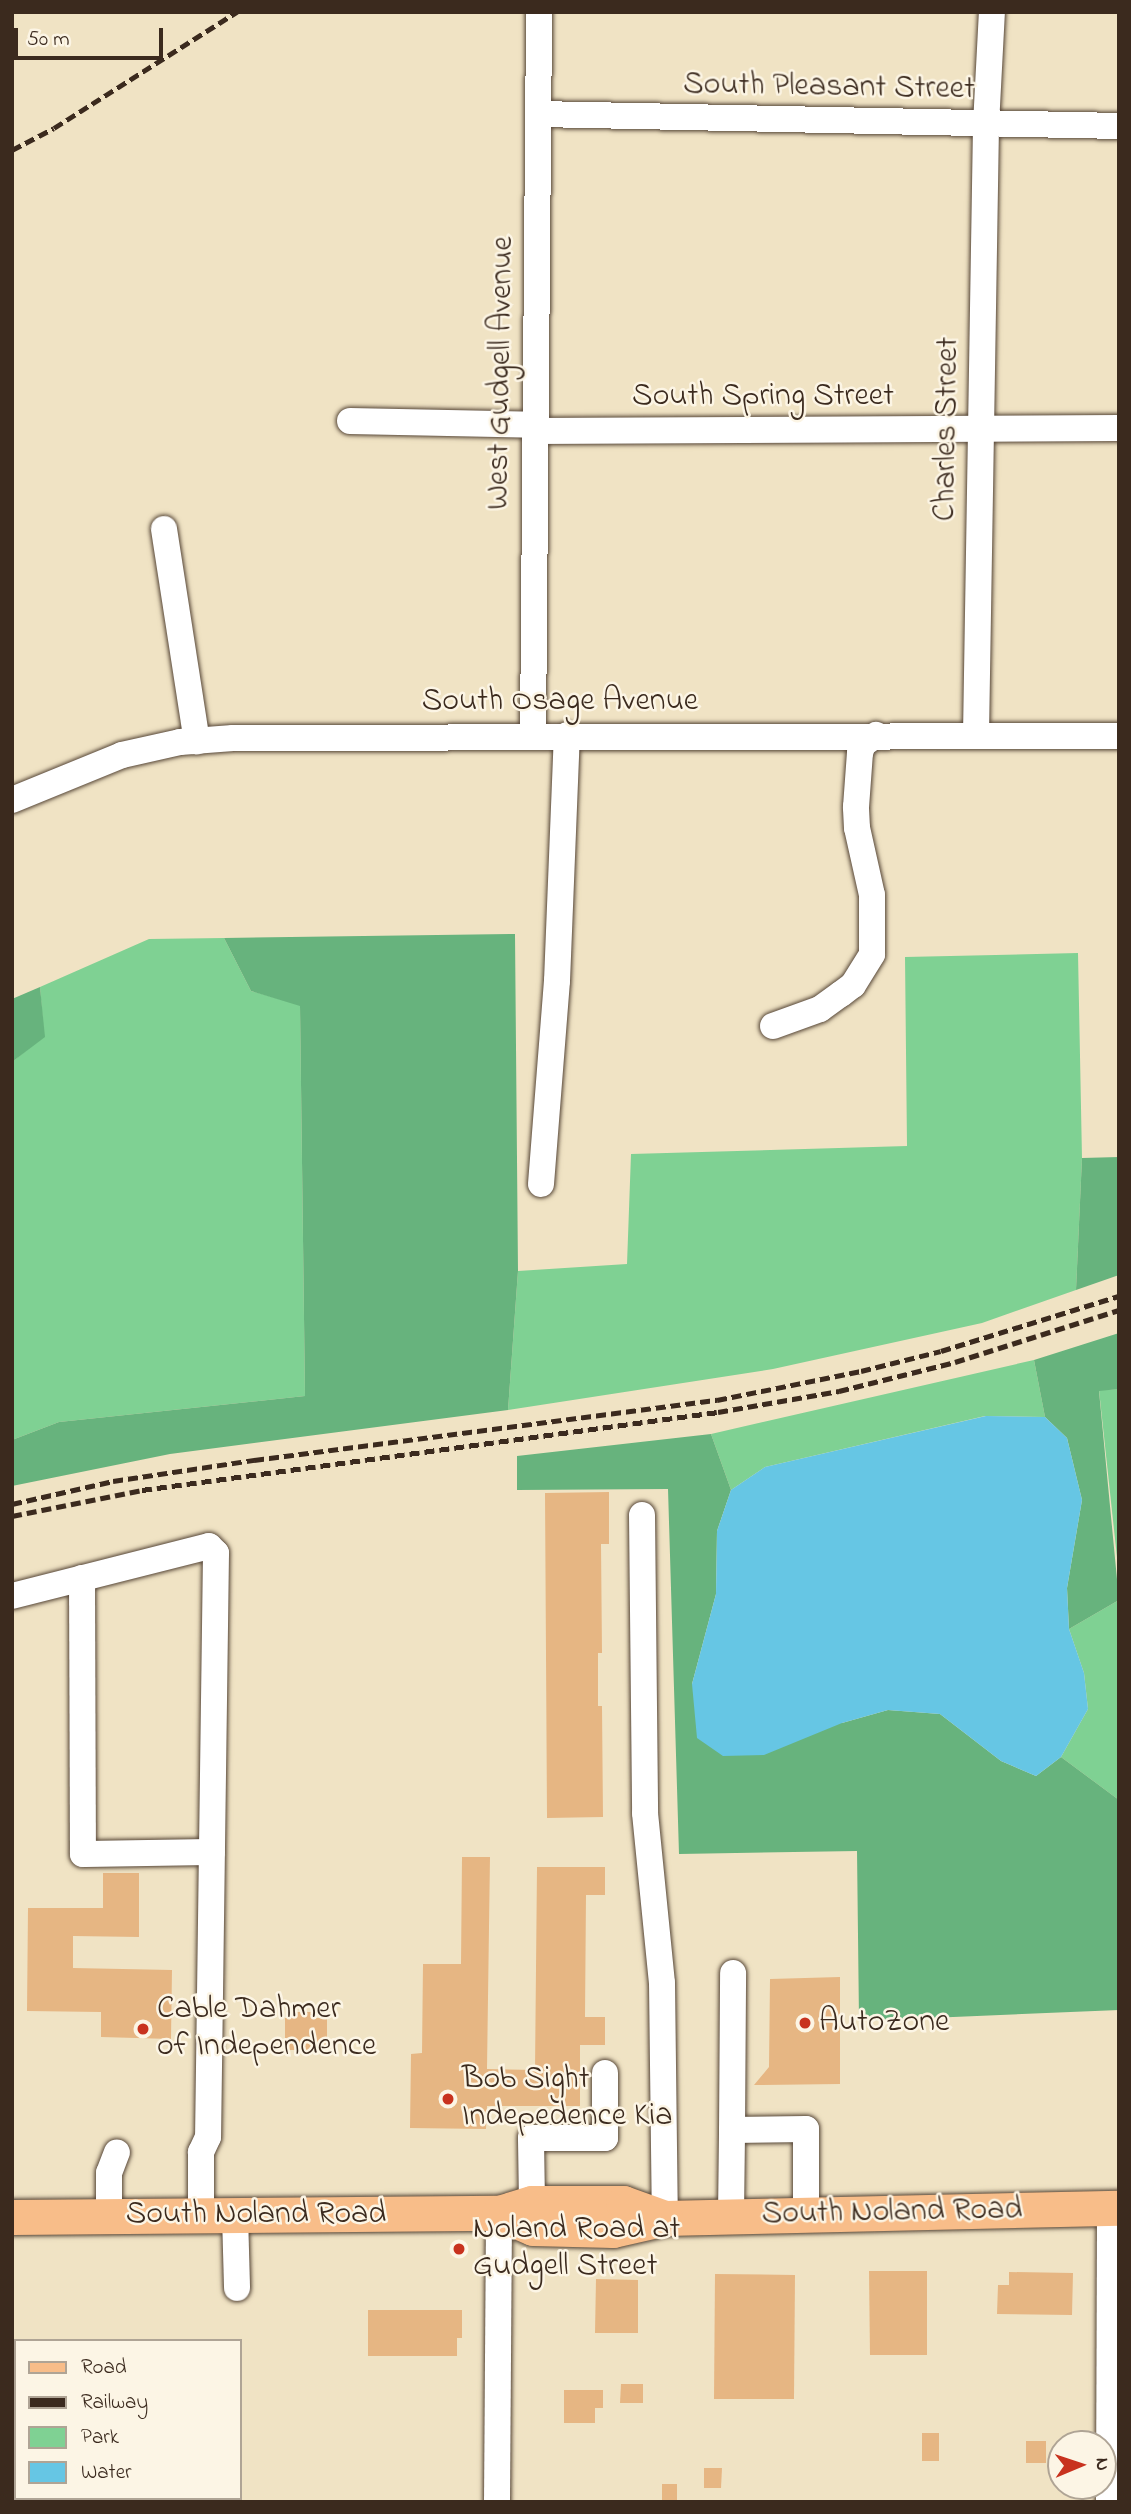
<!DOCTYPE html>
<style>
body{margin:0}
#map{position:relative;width:1131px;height:2514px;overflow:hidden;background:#f0e3c4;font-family:"Indie Flower",sans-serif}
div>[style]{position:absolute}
.green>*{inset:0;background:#7fd193}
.forest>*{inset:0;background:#67b37d}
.water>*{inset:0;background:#66c6e4}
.building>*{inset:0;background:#e6b683}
.roads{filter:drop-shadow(0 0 2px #564637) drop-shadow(0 0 2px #564637)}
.minor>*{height:26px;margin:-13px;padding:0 13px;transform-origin:13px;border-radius:13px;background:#fff}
.major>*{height:35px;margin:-17.5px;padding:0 17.5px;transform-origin:17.5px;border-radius:17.5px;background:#f8bd89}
.rail>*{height:5px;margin-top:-2.5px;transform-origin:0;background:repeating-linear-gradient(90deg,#3b2a1e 0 10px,transparent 0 15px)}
.dots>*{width:19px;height:19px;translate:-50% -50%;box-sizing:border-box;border:4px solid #fcf5e5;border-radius:50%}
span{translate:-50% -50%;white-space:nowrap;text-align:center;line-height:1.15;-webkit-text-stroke:5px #fcf5e5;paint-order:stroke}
.street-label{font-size:32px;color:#3b2a1e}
.poi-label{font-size:32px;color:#3b2a1e}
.left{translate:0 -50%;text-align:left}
.frame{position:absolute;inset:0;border:14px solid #3b2a1e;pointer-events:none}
.legend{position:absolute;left:14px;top:2339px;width:228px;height:161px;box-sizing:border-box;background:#fcf5e5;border:2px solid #afa495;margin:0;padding:9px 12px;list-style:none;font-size:21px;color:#3b2a1e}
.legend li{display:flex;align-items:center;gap:14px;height:35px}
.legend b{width:35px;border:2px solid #afa495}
.north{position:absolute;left:1047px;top:2430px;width:70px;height:70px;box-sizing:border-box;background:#fcf5e5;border:2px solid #afa495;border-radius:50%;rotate:88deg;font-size:19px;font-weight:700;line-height:28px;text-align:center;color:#3b2a1e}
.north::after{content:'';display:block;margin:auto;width:24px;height:32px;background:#c8321e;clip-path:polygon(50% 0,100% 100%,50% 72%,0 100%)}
.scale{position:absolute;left:14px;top:28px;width:149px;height:32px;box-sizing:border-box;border:4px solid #3b2a1e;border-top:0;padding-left:9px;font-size:21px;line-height:24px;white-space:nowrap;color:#3b2a1e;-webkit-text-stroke:5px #fcf5e5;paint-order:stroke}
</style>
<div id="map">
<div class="green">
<div style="clip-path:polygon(224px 938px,251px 991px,300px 1005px,305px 1396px,59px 1422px,12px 1440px,12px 1062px,44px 1036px,40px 987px,149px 939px)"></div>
<div style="clip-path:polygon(1078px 953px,1082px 1158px,1076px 1290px,982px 1323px,773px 1369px,508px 1410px,518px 1271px,627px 1264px,631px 1154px,907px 1146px,905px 957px)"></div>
<div style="clip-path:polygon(1034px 1360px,1045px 1417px,985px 1416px,765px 1467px,731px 1490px,711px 1434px)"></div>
<div style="clip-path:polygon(1119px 1389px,1119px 1576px,1099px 1390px)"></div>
<div style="clip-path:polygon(1119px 1600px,1119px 1800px,1061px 1757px,1088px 1709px,1084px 1673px,1069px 1629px)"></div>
</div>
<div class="forest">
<div style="clip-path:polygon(515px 934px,518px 1271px,508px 1410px,170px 1454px,12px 1486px,12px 1440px,59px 1422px,305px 1396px,300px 1006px,251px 991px,224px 938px)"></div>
<div style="clip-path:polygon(40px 987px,45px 1037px,12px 1062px,12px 999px)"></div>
<div style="clip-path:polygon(1119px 1157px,1119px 1275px,1076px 1290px,1082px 1158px)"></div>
<div style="clip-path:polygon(1119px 1333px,1119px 1389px,1099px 1391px,1119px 1600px,1069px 1629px,1067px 1588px,1082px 1500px,1067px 1438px,1045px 1417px,1034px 1360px)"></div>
<div style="clip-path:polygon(711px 1434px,731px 1490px,717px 1531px,716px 1594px,692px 1684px,842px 1723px,888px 1710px,940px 1714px,1001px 1761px,1036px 1776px,1061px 1757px,1119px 1800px,1119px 2010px,859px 2021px,857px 1851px,679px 1854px,668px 1489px,517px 1490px,517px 1456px)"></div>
</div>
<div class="water">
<div style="clip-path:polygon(986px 1416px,1045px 1417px,1067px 1438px,1082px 1500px,1067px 1588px,1069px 1629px,1084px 1673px,1088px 1709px,1061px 1757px,1036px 1776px,1001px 1761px,940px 1714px,888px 1710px,842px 1723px,764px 1755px,723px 1756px,697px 1738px,692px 1684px,716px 1594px,717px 1531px,731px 1490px,765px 1467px)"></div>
</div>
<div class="building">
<div style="clip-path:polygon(609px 1492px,609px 1544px,601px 1544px,602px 1653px,598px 1653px,598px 1706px,602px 1706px,603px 1817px,547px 1818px,545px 1493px)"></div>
<div style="clip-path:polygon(462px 1857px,490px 1857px,487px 2069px,535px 2070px,537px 1867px,605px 1867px,605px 1895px,586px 1895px,585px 2017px,605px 2017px,605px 2045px,580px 2045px,580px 2106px,487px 2106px,486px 2129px,410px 2128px,411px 2054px,422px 2053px,423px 1964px,461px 1964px)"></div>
<div style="clip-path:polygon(103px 1873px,139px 1873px,139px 1937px,73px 1936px,73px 1968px,172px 1970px,171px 2039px,101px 2037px,101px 2012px,27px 2011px,28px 1908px,103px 1908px)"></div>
<div style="clip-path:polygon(840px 1977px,840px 2084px,754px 2085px,769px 2067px,770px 1979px)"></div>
<div style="clip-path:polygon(291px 2012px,312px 2012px,312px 2018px,327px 2018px,327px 2050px,285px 2050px,285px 2018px,291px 2018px)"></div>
<div style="clip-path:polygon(869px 2271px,927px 2271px,927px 2355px,870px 2355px)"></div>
<div style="clip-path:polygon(1009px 2272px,1073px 2273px,1072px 2315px,997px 2314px,998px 2285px,1009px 2285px)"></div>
<div style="clip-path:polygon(715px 2274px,795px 2275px,794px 2399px,714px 2399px)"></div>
<div style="clip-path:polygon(596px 2279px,638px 2280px,638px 2333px,595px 2333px)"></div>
<div style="clip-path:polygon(368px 2310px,462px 2310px,462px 2338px,457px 2338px,457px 2356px,368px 2356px)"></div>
<div style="clip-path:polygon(621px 2384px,643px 2384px,643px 2403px,620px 2403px)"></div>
<div style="clip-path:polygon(564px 2390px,603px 2390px,603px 2408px,595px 2408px,595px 2423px,564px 2423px)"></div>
<div style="clip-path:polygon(922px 2433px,939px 2433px,939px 2461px,922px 2461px)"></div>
<div style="clip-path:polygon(1026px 2441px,1046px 2441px,1046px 2463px,1026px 2463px)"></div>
<div style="clip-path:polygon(704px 2468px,722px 2468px,721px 2488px,704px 2488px)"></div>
<div style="clip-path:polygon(662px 2484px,677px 2484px,677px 2502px,662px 2502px)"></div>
</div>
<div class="roads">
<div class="minor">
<div style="left:538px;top:114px;width:581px;rotate:1.18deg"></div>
<div style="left:350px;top:421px;width:184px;rotate:1.2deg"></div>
<div style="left:534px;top:431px;width:585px;rotate:-0.29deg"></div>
<div style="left:164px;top:529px;width:215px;rotate:81.2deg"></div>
<div style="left:533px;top:735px;width:723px;rotate:-89.52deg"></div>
<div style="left:976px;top:735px;width:610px;rotate:-89.06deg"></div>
<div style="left:986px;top:125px;width:113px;rotate:-87deg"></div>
<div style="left:12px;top:800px;width:119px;rotate:-22.2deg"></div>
<div style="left:122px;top:755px;width:59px;rotate:-12.6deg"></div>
<div style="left:180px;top:742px;width:53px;rotate:-4.3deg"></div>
<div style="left:233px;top:738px;width:886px;rotate:-0.13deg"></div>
<div style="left:773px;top:1026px;width:50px;rotate:-19.9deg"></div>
<div style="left:820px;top:1009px;width:26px;rotate:-36deg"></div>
<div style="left:841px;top:994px;width:15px;rotate:-37deg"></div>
<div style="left:853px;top:985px;width:36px;rotate:-58deg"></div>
<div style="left:872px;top:954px;width:59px;rotate:-90deg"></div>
<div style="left:872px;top:895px;width:69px;rotate:-102.6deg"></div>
<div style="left:857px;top:828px;width:21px;rotate:-93deg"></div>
<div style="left:856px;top:807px;width:54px;rotate:-85.8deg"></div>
<div style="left:860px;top:753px;width:9px;rotate:-72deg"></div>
<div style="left:863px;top:744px;width:16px;rotate:-35deg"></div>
<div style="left:541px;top:1184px;width:204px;rotate:-85.5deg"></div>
<div style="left:557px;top:981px;width:246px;rotate:-87.7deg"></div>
<div style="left:642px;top:1515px;width:298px;rotate:89.4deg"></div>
<div style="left:645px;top:1813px;width:171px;rotate:84.3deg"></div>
<div style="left:662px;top:1983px;width:235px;rotate:89.3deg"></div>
<div style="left:82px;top:1578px;width:276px;rotate:89.8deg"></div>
<div style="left:83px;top:1854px;width:129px;rotate:-0.9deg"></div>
<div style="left:12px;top:1596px;width:203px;rotate:-14.2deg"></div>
<div style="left:209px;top:1546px;width:10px;rotate:45deg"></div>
<div style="left:216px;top:1553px;width:584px;rotate:90.78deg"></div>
<div style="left:208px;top:2137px;width:17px;rotate:115deg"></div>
<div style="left:201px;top:2152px;width:63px;rotate:90deg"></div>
<div style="left:732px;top:2130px;width:157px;rotate:-89.6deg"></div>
<div style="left:532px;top:2203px;width:65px;rotate:-90.9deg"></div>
<div style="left:531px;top:2138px;width:74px"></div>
<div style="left:605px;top:2138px;width:65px;rotate:-90deg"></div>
<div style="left:235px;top:2215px;width:73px;rotate:88.4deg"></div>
<div style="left:109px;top:2216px;width:43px;rotate:-90deg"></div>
<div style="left:109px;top:2173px;width:22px;rotate:-69deg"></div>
<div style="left:731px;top:2216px;width:86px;rotate:-89.3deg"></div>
<div style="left:732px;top:2130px;width:74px;rotate:-0.8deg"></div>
<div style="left:806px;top:2129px;width:86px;rotate:90deg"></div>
<div style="left:497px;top:2502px;width:289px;rotate:-89.6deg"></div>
<div style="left:1109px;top:2502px;width:294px;rotate:-89.8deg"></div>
</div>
<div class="major">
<div style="left:499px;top:2213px;width:37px;rotate:24deg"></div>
<div style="left:533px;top:2228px;width:80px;rotate:1.4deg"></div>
<div style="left:613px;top:2230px;width:53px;rotate:-13deg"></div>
<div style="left:665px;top:2218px;width:454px;rotate:-1.3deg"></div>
<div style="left:12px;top:2217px;width:487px;rotate:-0.5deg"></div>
<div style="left:499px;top:2213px;width:34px;rotate:-17deg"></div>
<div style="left:532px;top:2203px;width:91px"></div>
<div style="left:623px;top:2203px;width:45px;rotate:19.7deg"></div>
</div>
</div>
<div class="rail">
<div style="left:12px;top:150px;width:47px;rotate:-27.6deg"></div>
<div style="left:54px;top:128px;width:217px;rotate:-32.4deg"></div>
<div style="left:12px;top:1504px;width:104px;rotate:-12.8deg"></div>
<div style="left:113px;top:1481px;width:143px;rotate:-8.5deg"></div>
<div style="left:254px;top:1460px;width:467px;rotate:-7.4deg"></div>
<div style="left:717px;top:1400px;width:147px;rotate:-11.4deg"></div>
<div style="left:861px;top:1371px;width:82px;rotate:-14deg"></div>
<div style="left:941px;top:1351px;width:186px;rotate:-17.2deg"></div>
<div style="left:12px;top:1516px;width:133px;rotate:-11.3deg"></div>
<div style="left:142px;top:1490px;width:581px;rotate:-7.71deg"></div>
<div style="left:718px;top:1412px;width:123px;rotate:-9.8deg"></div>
<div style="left:839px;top:1391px;width:120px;rotate:-14deg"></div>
<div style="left:955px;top:1362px;width:172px;rotate:-17.6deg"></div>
</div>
<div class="dots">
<div style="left:805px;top:2023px;background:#c8321e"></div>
<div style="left:143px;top:2029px;background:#c8321e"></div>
<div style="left:448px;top:2099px;background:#c8321e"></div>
<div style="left:459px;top:2249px;background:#c8321e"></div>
</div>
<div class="street-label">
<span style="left:829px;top:88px;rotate:1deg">South Pleasant Street</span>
<span style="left:502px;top:373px;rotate:-89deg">West Gudgell Avenue</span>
<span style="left:763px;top:397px">South Spring Street</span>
<span style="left:948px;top:429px;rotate:-89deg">Charles Street</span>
<span style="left:560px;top:702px">South Osage Avenue</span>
<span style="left:892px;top:2213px;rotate:-1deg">South Noland Road</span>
<span style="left:256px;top:2215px">South Noland Road</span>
</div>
<div class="poi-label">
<span class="left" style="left:157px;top:2029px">Cable Dahmer<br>of Independence</span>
<span class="left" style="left:819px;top:2023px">AutoZone</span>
<span class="left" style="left:462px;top:2099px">Bob Sight<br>Indepedence Kia</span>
<span class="left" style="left:473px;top:2249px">Noland Road at<br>Gudgell Street</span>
</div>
<div class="frame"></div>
<ul class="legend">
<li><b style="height:9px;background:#f8bd89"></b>Road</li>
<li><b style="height:9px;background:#3b2a1e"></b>Railway</li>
<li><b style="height:19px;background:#7fd193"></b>Park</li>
<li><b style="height:19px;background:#66c6e4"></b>Water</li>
</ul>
<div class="north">N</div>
<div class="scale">50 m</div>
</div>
